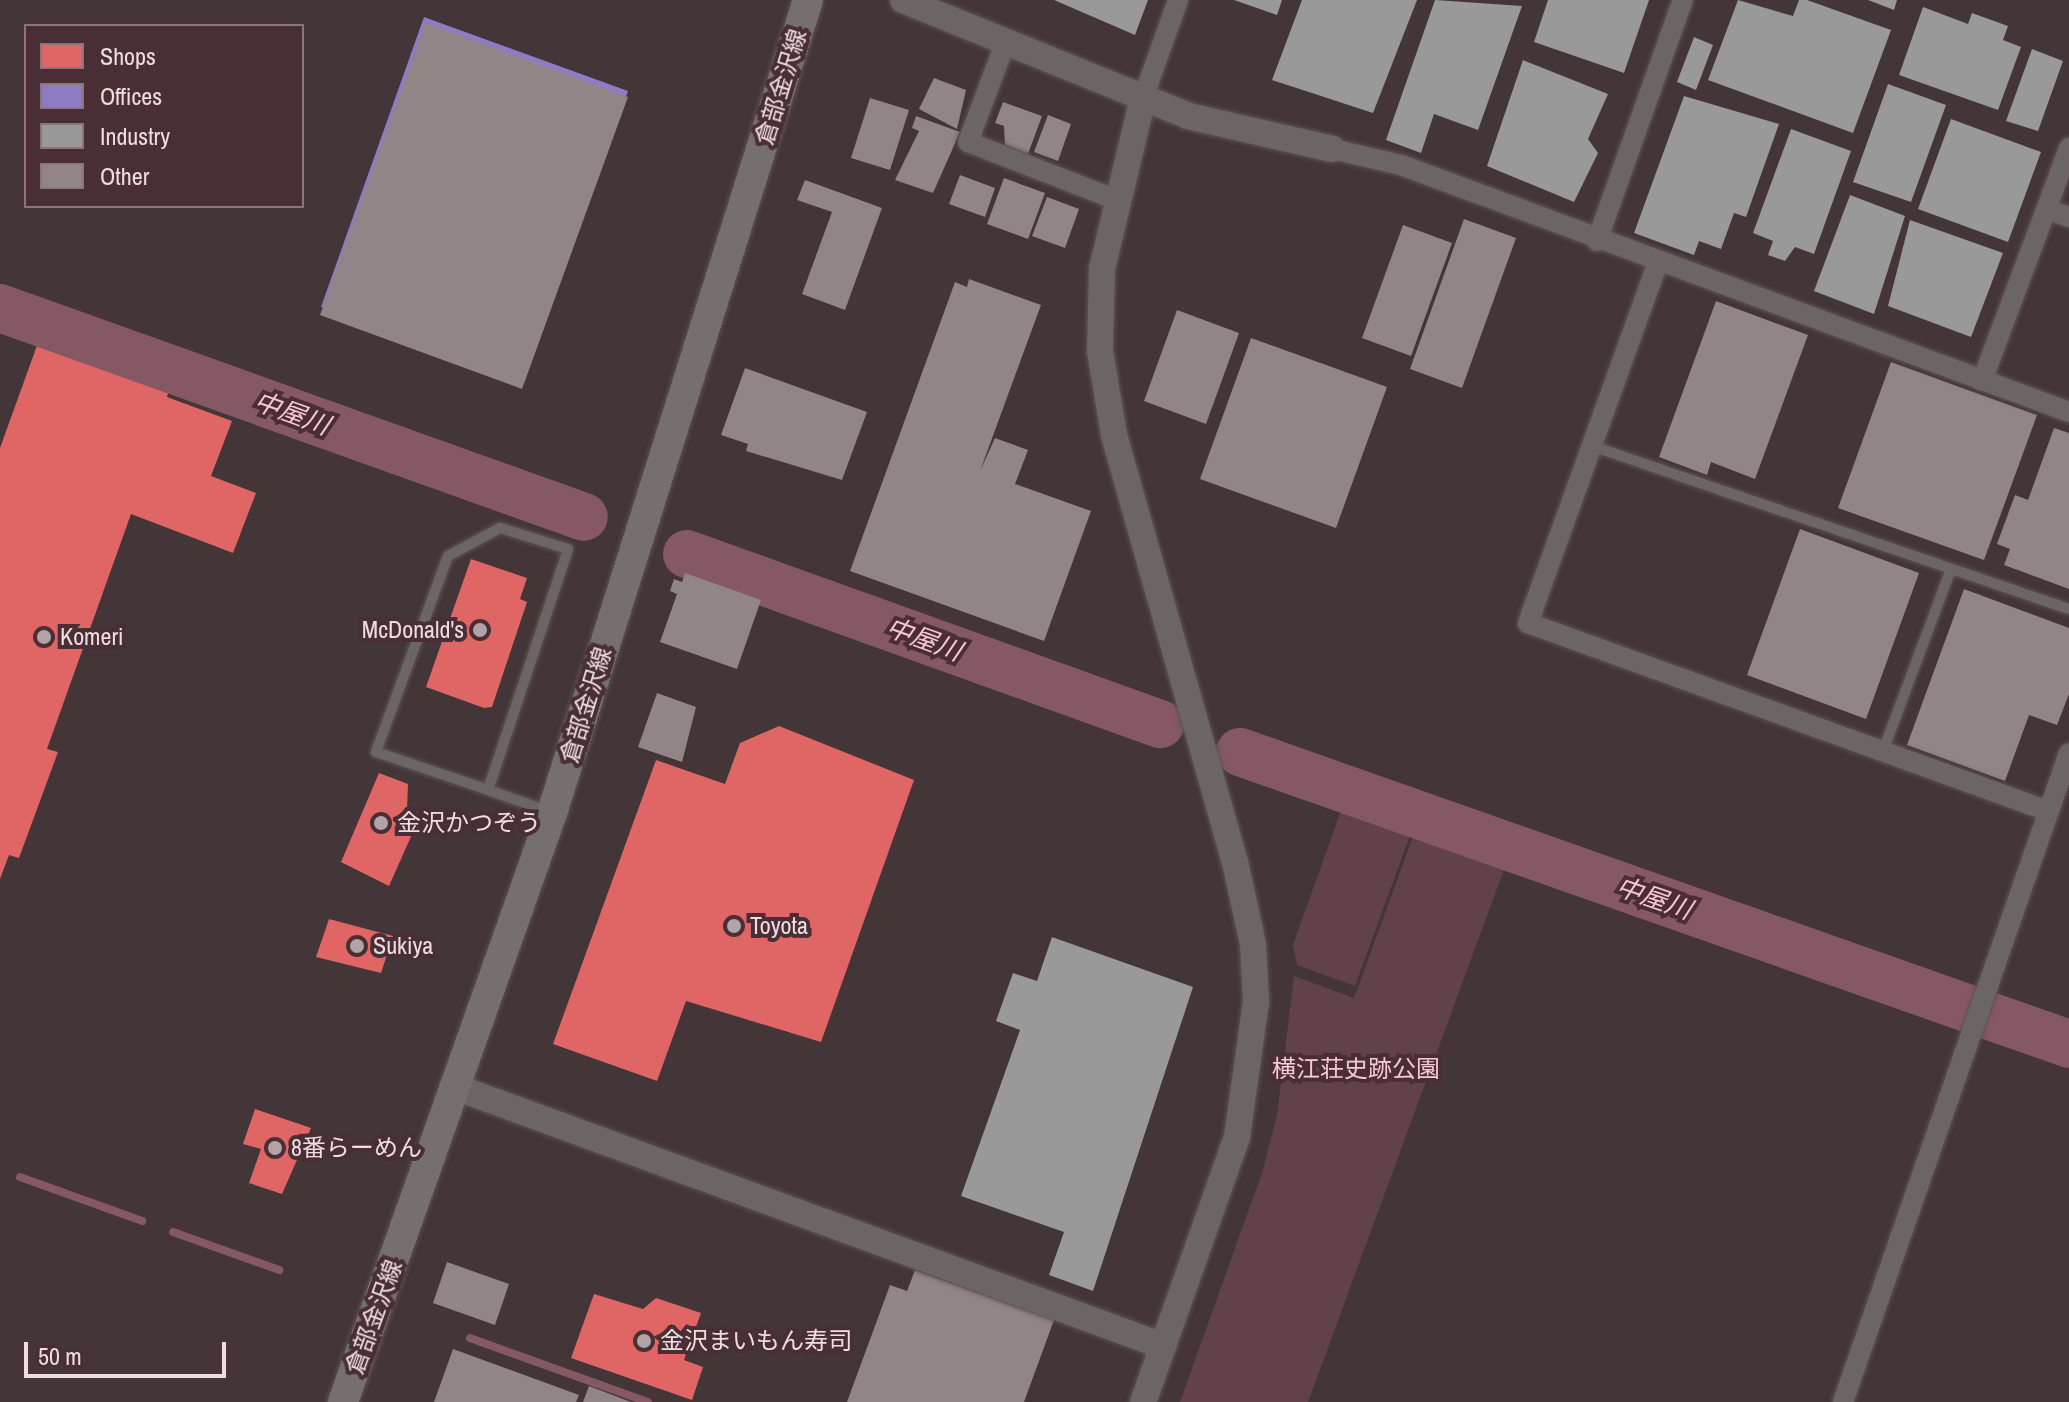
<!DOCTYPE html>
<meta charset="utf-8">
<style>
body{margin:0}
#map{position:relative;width:2069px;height:1402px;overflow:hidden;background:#433538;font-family:"Archivo Narrow","Noto Sans JP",sans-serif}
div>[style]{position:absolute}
.green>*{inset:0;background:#62424a}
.shops>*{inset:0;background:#e06666}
.offices>*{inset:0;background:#8e7cc3}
.industry>*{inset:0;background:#999}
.stream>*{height:8px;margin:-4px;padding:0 4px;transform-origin:4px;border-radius:4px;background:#865863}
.river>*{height:48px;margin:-24px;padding:0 24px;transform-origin:24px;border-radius:24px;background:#865863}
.building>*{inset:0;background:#918587}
.roads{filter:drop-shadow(0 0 2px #5e5154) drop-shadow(0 0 2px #5e5154)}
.service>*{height:10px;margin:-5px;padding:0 5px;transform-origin:5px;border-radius:5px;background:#6b6566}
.minor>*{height:20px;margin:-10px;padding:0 10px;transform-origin:10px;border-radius:10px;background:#6b6566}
.tertiary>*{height:26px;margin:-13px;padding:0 13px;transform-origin:13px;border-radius:13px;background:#6b6566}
.secondary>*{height:30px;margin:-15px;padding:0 15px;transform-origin:15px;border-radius:15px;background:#756f70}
.dots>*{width:22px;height:22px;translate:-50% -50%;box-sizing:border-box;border:4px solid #492f35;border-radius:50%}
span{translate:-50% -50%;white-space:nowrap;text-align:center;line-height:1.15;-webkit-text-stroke:8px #492f35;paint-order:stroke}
.street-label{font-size:24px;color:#efdee1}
.poi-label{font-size:24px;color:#efdee1}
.right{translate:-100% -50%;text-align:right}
.left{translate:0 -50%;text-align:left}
.park-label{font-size:24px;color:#fac8d3}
.water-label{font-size:26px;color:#f9c7d2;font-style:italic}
.legend{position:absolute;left:24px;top:24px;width:280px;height:184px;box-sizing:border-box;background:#492f35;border:2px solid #8b757a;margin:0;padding:10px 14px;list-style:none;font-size:24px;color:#efdee1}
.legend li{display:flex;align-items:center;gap:16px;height:40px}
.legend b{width:40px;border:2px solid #8b757a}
.scale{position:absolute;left:24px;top:1342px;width:202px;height:36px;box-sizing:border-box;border:4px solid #efdee1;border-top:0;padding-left:10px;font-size:24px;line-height:28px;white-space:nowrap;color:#efdee1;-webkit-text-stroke:6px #492f35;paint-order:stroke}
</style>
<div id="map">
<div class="green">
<div style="clip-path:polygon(1342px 808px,1411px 833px,1355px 986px,1297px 965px,1293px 945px)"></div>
<div style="clip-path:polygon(1414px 834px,1505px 867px,1308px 1402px,1180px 1402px,1262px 1173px,1277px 1115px,1294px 976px,1354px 998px)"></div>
</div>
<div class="shops">
<div style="clip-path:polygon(39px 340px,170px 387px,167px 397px,232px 421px,211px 476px,256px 493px,233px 553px,131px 514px,47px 749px,58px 752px,19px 858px,9px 855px,0 879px,0 448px)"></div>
<div style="clip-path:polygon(471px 559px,527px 578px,520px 599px,527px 602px,492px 707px,484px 708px,426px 687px)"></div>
<div style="clip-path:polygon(779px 726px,914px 780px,821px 1042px,686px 1001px,657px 1081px,553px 1044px,656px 760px,725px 784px,740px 743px)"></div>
<div style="clip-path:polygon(379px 773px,408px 784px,407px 809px,421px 814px,389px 886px,341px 862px)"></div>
<div style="clip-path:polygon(329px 919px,393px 936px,381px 973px,316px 957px)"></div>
<div style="clip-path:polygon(255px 1109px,311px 1128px,282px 1194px,249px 1183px,261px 1149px,243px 1144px)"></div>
<div style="clip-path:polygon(594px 1294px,643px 1309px,656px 1298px,701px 1313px,684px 1360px,703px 1367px,692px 1400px,571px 1358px)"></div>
</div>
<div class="offices">
<div style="clip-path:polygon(424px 17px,628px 91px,525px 380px,321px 307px)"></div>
</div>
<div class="industry">
<div style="clip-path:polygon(1054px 0,1148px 0,1135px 35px)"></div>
<div style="clip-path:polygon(1234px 0,1282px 0,1277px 15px)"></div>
<div style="clip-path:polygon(1302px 0,1417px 0,1373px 113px,1272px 80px)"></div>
<div style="clip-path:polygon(1435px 0,1522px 6px,1478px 130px,1434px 114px,1421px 153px,1386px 140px)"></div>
<div style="clip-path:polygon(1548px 0,1649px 0,1624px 73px,1534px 42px)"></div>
<div style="clip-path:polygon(1738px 0,1793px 16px,1799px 0,1807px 0,1891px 30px,1853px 133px,1708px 80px)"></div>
<div style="clip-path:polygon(1868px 0,1897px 0,1894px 10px)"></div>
<div style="clip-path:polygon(1923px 7px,1968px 24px,1972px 13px,2008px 26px,2003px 40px,2021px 47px,1998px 110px,1899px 75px)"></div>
<div style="clip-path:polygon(1694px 37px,1713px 45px,1696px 90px,1677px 82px)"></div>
<div style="clip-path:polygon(2032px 49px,2063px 61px,2038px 131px,2006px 121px)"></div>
<div style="clip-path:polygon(1523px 60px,1608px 94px,1588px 139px,1598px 153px,1574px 202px,1487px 166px)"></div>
<div style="clip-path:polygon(1888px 84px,1946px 105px,1911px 202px,1853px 182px)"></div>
<div style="clip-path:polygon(1684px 96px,1779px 124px,1746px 217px,1734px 213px,1721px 249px,1699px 241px,1694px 255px,1634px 233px)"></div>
<div style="clip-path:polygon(1951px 119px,2041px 152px,2008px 242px,1918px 209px)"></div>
<div style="clip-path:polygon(1791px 129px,1851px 151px,1814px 254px,1795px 247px,1785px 261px,1768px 255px,1773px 241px,1753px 233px)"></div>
<div style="clip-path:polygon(1850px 195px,1905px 216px,1874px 314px,1814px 291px)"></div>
<div style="clip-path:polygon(1910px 220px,2003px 253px,1971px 337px,1888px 306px)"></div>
<div style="clip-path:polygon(1052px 937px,1193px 987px,1093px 1291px,1049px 1275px,1064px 1232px,961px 1196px,1020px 1030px,996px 1021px,1013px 973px,1037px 981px)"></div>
</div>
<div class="stream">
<div style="left:20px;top:1177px;width:130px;rotate:19.8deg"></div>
<div style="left:173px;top:1232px;width:113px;rotate:19.7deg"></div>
<div style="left:470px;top:1338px;width:189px;rotate:19.8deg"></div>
</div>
<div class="river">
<div style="left:0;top:308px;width:620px;rotate:19.69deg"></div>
<div style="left:687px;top:554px;width:503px;rotate:19.77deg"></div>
<div style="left:1240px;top:752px;width:879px;rotate:19.4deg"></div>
</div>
<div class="building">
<div style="clip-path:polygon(426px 23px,628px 97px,522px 389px,320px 315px)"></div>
<div style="clip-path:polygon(934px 78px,966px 90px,957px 129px,919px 109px)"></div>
<div style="clip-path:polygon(870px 98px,909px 110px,890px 170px,851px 158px)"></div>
<div style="clip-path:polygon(1003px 102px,1042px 116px,1028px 154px,1005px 145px,1004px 126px,995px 123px)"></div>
<div style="clip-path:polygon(1048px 115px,1071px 124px,1058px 161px,1034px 152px)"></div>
<div style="clip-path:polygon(916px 116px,960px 132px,933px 193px,895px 180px,919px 131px,912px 128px)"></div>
<div style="clip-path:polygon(960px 175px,995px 188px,985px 217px,949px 204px)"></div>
<div style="clip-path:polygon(1004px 178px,1045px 193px,1028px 239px,987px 224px)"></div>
<div style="clip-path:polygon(805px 180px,882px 208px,845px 310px,802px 294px,832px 212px,797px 200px)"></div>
<div style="clip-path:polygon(1047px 197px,1079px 209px,1065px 248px,1032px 236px)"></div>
<div style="clip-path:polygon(1464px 219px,1516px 238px,1462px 388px,1410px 369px)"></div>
<div style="clip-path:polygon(1403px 225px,1452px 243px,1411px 356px,1362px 338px)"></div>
<div style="clip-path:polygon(969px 279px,1041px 305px,980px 471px,995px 438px,1028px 450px,1015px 484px,1091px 511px,1044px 641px,850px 571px,955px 282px,967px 287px)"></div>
<div style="clip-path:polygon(1716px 301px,1808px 335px,1755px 479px,1711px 462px,1707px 475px,1659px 457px)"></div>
<div style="clip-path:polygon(1177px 310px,1239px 333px,1206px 424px,1144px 401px)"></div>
<div style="clip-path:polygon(1251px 338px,1387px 387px,1336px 528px,1200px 479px)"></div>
<div style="clip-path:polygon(1891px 362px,2037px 415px,1984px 560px,1838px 508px)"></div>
<div style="clip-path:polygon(745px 368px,867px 412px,842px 480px,746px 451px,748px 444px,721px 435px)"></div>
<div style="clip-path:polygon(2054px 428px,2069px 433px,2069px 589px,2004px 565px,2010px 549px,1997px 544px,2015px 495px,2028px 500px)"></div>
<div style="clip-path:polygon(1800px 529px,1919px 573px,1866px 719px,1747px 675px)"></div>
<div style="clip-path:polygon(685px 573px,761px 600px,737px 669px,660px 642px,677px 594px,670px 591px,674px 579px,682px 582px)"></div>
<div style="clip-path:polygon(1964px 589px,2069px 628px,2069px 694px,2057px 725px,2029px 715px,2005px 781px,1907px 745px)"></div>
<div style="clip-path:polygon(657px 693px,696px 707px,682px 762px,638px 747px)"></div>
<div style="clip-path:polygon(447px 1262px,509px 1284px,495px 1325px,433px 1303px)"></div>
<div style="clip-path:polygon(915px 1270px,1054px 1320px,1024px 1402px,847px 1402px,890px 1285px,907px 1291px)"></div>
<div style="clip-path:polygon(453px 1349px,579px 1395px,576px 1402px,434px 1402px)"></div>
<div style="clip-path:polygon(589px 1386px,631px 1402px,583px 1402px)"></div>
</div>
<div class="roads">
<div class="service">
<div style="left:1592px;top:446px;width:504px;rotate:18.87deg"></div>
<div style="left:1883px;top:751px;width:194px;rotate:-69.5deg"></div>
<div style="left:488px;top:790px;width:254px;rotate:-71.6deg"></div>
<div style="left:568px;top:549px;width:71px;rotate:-162.8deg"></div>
<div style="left:500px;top:528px;width:59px;rotate:151.7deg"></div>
<div style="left:448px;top:556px;width:209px;rotate:110.2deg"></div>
<div style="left:376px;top:752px;width:118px;rotate:18.7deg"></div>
<div style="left:488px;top:790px;width:66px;rotate:19.5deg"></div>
</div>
<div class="minor">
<div style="left:1006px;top:41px;width:108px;rotate:110.6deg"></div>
<div style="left:968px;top:142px;width:157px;rotate:21.3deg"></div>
<div style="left:1143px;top:98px;width:104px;rotate:-70.3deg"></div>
<div style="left:1332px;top:149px;width:71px;rotate:13.1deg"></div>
<div style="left:1401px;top:165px;width:712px;rotate:20.29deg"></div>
<div style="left:2047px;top:209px;width:23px;rotate:20deg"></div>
<div style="left:1597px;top:241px;width:256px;rotate:-70.4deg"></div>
<div style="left:1658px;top:262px;width:384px;rotate:109.8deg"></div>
<div style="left:1528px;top:623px;width:553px;rotate:19.88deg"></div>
<div style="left:1982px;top:381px;width:249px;rotate:-69.5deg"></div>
<div style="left:1843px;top:1402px;width:687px;rotate:-70.8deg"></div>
</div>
<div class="tertiary">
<div style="left:903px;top:0;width:308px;rotate:22.1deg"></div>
<div style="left:1188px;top:116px;width:148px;rotate:12.9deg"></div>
<div style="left:1143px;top:98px;width:176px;rotate:103.5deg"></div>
<div style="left:1102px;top:269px;width:82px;rotate:91.4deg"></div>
<div style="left:1100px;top:351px;width:85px;rotate:80.5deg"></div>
<div style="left:1114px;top:435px;width:444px;rotate:74.2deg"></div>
<div style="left:1235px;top:862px;width:84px;rotate:77.6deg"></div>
<div style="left:1253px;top:944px;width:58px;rotate:87deg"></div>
<div style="left:1256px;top:1002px;width:136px;rotate:98deg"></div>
<div style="left:1237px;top:1137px;width:281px;rotate:109.5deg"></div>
<div style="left:458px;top:1088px;width:751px;rotate:20.1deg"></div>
</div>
<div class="secondary">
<div style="left:343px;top:1402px;width:625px;rotate:-70.46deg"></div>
<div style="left:552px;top:813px;width:852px;rotate:-72.52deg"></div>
</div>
</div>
<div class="dots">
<div style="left:480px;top:630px;background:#b3a3a6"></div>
<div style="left:44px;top:637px;background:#b3a3a6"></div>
<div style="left:381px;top:823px;background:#b3a3a6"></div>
<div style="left:734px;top:926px;background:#b3a3a6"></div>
<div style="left:357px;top:946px;background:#b3a3a6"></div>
<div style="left:275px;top:1148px;background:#b3a3a6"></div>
<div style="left:644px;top:1341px;background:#b3a3a6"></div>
</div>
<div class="street-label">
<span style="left:781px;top:87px;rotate:-73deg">倉部金沢線</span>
<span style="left:586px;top:705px;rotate:-73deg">倉部金沢線</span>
<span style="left:374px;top:1317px;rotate:-70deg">倉部金沢線</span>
</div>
<div class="poi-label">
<span class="right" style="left:464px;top:630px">McDonald's</span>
<span class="left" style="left:60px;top:637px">Komeri</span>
<span class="left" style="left:397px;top:823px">金沢かつぞう</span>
<span class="left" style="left:750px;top:926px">Toyota</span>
<span class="left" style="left:373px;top:946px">Sukiya</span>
<span class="left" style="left:291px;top:1148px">8番らーめん</span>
<span class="left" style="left:660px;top:1341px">金沢まいもん寿司</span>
</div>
<div class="park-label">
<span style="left:1356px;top:1069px">横江荘史跡公園</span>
</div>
<div class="water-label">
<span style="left:292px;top:413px;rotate:20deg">中屋川</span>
<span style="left:924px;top:639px;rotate:20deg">中屋川</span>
<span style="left:1654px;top:898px;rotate:19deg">中屋川</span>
</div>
<ul class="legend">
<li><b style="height:22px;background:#e06666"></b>Shops</li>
<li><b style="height:22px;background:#8e7cc3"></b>Offices</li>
<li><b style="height:22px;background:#999"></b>Industry</li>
<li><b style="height:22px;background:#918587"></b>Other</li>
</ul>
<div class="scale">50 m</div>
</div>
